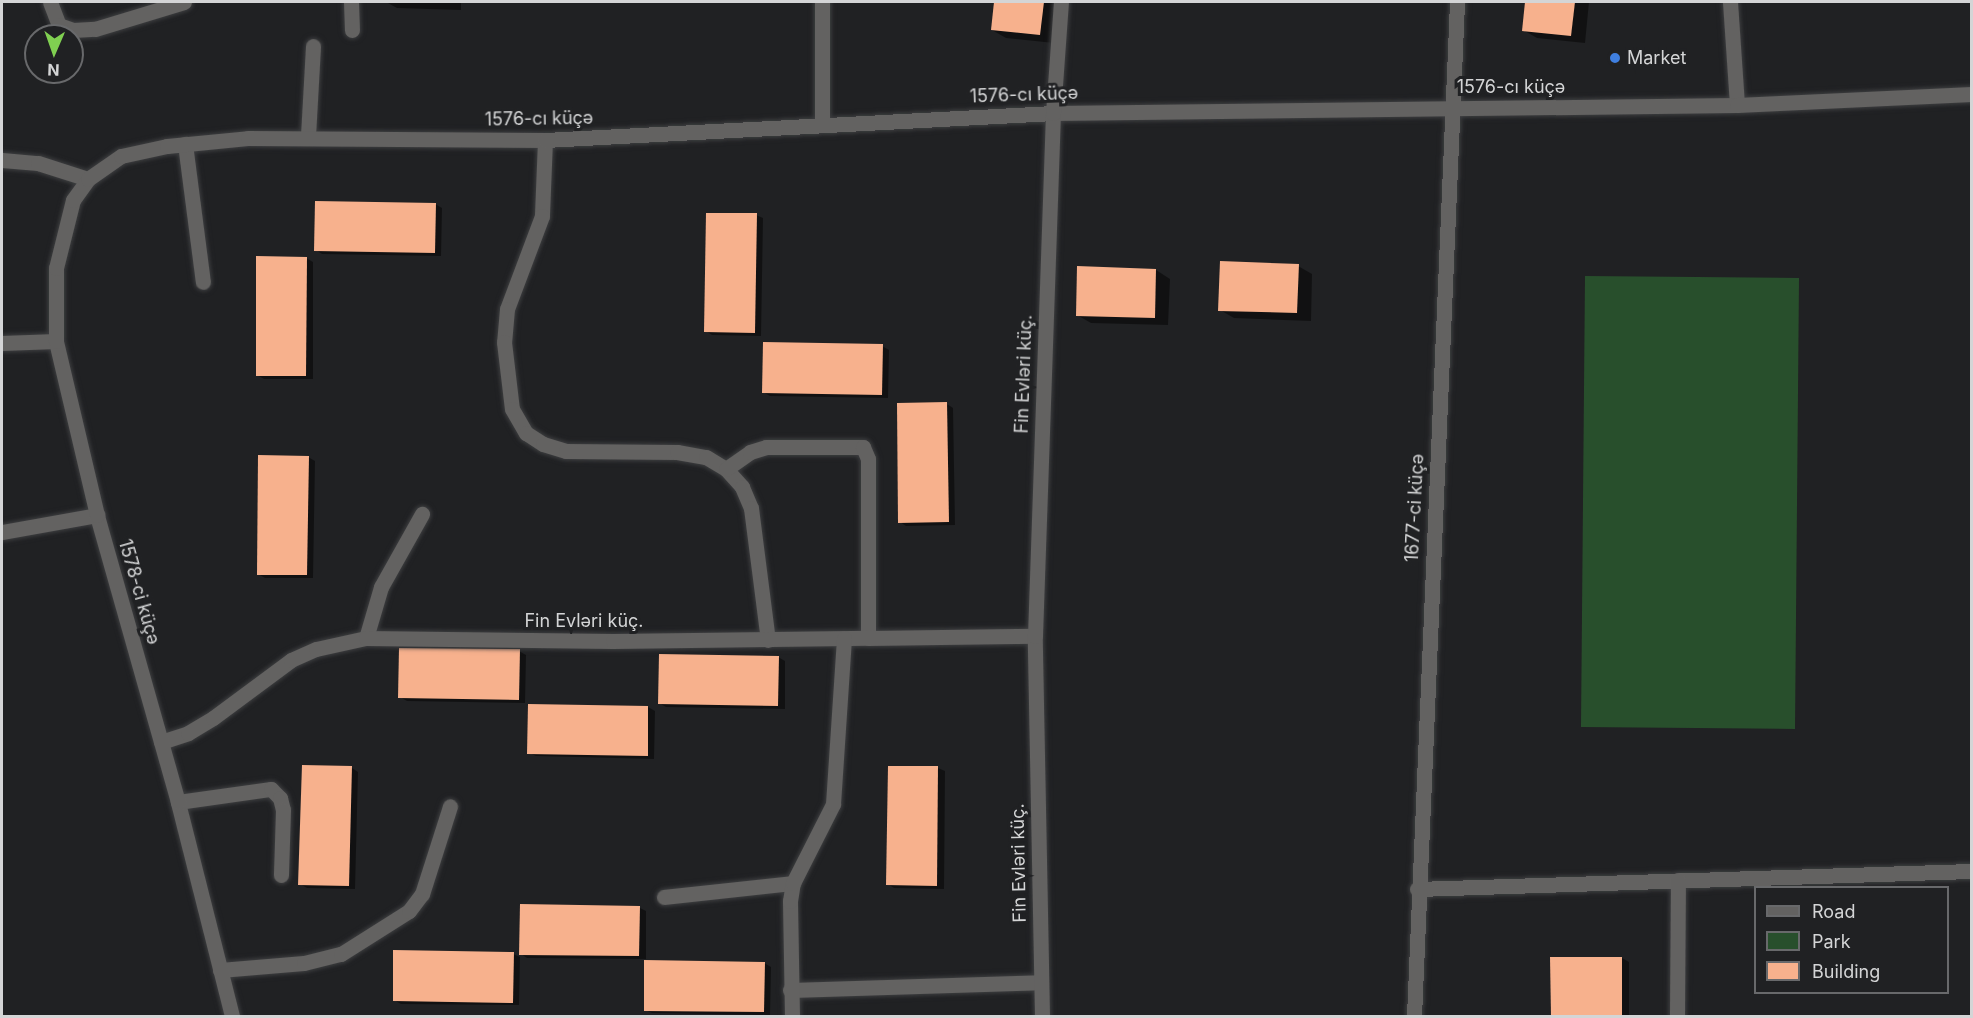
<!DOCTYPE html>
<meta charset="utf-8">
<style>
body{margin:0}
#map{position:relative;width:1973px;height:1018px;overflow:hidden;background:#202123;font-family:Inter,sans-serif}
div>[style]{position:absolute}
.green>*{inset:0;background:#284f2c}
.shadow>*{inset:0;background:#0007}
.building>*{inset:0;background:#f7b18d}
.roads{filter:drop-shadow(0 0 2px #3d3e40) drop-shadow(0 0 2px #3d3e40)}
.minor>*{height:15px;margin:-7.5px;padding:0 7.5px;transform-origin:7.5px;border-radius:7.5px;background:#636261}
.dots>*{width:16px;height:16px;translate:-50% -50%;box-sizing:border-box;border:3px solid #202123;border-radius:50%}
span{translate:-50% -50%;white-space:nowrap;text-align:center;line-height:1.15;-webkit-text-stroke:6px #202123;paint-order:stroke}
.poi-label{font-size:18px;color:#d4d5d6}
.left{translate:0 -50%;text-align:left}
.street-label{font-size:18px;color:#d4d5d6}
.frame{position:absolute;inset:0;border:3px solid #d4d5d6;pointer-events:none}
.legend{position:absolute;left:1754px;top:886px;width:195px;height:108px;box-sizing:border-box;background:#202123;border:2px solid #68696b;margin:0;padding:8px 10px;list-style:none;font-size:18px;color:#d4d5d6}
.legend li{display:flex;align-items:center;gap:12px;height:30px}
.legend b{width:30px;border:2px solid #68696b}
.north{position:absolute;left:24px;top:24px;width:60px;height:60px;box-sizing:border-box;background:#202123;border:2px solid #68696b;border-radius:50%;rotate:182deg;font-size:16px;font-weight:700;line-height:24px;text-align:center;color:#d4d5d6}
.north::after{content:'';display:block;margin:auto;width:21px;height:27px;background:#80d051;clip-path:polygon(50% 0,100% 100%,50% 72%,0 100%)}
</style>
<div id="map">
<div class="green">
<div style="clip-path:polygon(1585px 276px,1799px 278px,1795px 729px,1581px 727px)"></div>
</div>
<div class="shadow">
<div style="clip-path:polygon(102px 2px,167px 2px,167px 3px)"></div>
<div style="clip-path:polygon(386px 2px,461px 2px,461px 10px,397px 8px)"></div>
<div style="clip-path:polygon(995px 2px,1058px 2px,1054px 43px,1006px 38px,992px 30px)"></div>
<div style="clip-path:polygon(1526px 2px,1589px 2px,1585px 43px,1537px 38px,1523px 30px)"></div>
<div style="clip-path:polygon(435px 204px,442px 208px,441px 256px,322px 254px,316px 250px)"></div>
<div style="clip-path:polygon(756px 215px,763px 218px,761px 336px,712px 335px,706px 331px)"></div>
<div style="clip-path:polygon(306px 258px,313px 262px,313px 379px,264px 379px,257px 375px)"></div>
<div style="clip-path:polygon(1298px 266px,1312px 274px,1311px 321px,1234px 318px,1220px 310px)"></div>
<div style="clip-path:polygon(1079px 267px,1156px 270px,1170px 279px,1168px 325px,1091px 323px,1077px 315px)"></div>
<div style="clip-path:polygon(882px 346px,889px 350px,888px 398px,770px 396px,763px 392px)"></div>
<div style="clip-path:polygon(947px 404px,953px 408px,955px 525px,906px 526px,900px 522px)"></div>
<div style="clip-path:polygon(308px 457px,315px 461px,313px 578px,265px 578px,258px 574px)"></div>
<div style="clip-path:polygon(519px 651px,526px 655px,525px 703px,407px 701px,400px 697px)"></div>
<div style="clip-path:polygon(778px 657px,785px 661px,785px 709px,666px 707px,659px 703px)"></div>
<div style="clip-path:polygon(529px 705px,648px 707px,655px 711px,654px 759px,536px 756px,529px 753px)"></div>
<div style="clip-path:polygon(352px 768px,358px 772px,355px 889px,307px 888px,300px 884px)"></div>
<div style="clip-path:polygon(938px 768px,945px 771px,944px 889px,894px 888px,888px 884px)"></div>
<div style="clip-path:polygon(640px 908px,646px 911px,646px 959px,527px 958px,521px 954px)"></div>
<div style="clip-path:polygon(513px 954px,520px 957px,519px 1005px,401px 1004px,394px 1000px)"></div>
<div style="clip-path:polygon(1552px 958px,1622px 958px,1629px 962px,1629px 1016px,1552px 1016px)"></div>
<div style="clip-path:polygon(764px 963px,771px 967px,770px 1015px,652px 1013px,645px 1010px)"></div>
</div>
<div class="building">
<div style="clip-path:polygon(994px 2px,1044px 2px,1040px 35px,991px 30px)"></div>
<div style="clip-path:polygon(1525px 2px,1575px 2px,1571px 36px,1522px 31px)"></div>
<div style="clip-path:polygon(315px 201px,436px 203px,435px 253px,314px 251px)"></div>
<div style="clip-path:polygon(706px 213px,757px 213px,755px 333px,704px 332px)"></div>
<div style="clip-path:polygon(256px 256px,307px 257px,306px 376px,256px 376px)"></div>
<div style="clip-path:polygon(1220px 261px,1299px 264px,1297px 313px,1218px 311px)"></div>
<div style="clip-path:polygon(1077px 266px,1156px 269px,1155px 318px,1076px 316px)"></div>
<div style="clip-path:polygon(763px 342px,883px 344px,882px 395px,762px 393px)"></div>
<div style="clip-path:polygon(947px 402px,949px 522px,898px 523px,897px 403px)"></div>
<div style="clip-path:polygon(258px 455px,309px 456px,307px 575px,257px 575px)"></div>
<div style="clip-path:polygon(399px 648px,520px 649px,519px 700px,398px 698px)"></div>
<div style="clip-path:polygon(659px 654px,779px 656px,778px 706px,658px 704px)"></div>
<div style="clip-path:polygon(528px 704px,648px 706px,648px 756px,527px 754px)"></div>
<div style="clip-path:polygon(302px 765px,352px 766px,349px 886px,298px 885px)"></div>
<div style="clip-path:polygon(888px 766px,938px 766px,937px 886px,886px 885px)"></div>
<div style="clip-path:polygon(520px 904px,640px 906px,639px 956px,519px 955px)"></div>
<div style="clip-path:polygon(393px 950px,514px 952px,513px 1003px,393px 1001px)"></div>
<div style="clip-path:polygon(1550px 957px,1622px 957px,1622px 1016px,1551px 1016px)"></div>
<div style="clip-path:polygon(644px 960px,765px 962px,764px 1012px,644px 1011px)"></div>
</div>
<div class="roads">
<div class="minor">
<div style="left:50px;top:2px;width:25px;rotate:69deg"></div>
<div style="left:59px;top:25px;width:15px;rotate:20deg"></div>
<div style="left:73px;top:30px;width:22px;rotate:-3deg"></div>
<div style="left:95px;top:29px;width:93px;rotate:-16.9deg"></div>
<div style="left:351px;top:2px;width:28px;rotate:88deg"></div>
<div style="left:822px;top:2px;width:122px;rotate:90deg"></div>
<div style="left:1730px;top:2px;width:103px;rotate:86.1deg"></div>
<div style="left:308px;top:136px;width:90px;rotate:-86.8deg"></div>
<div style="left:545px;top:140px;width:76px;rotate:92.3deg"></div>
<div style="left:542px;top:216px;width:99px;rotate:110.6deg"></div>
<div style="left:507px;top:309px;width:33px;rotate:95deg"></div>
<div style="left:504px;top:342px;width:67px;rotate:83.2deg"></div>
<div style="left:512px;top:409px;width:28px;rotate:60deg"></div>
<div style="left:526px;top:433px;width:20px;rotate:33deg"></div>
<div style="left:543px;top:444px;width:24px;rotate:17deg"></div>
<div style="left:566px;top:451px;width:111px;rotate:0.5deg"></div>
<div style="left:677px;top:452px;width:29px;rotate:10deg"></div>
<div style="left:706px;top:457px;width:23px;rotate:31deg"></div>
<div style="left:726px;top:469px;width:24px;rotate:48deg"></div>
<div style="left:742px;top:487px;width:23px;rotate:67deg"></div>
<div style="left:751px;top:508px;width:133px;rotate:82.7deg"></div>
<div style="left:185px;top:144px;width:139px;rotate:82.6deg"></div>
<div style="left:2px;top:160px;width:36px;rotate:5deg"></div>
<div style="left:38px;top:163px;width:52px;rotate:17.7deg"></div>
<div style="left:2px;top:343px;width:54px;rotate:-2.1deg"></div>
<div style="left:726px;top:469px;width:29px;rotate:-35deg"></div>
<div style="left:750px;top:452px;width:17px;rotate:-17deg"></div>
<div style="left:766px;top:447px;width:97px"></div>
<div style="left:863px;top:447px;width:13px;rotate:67deg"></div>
<div style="left:868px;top:459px;width:179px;rotate:90deg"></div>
<div style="left:2px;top:532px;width:97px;rotate:-10.1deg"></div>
<div style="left:366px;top:638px;width:53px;rotate:-73.6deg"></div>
<div style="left:381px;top:587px;width:84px;rotate:-60.7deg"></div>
<div style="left:161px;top:742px;width:28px;rotate:-18deg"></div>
<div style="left:188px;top:733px;width:29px;rotate:-31deg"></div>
<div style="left:213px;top:718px;width:97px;rotate:-36.6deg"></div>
<div style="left:291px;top:660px;width:27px;rotate:-24deg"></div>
<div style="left:316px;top:649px;width:51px;rotate:-12.4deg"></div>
<div style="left:366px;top:638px;width:247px;rotate:0.7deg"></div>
<div style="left:613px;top:641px;width:422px;rotate:-0.7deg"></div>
<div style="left:178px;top:802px;width:94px;rotate:-8deg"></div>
<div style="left:271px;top:789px;width:13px;rotate:45deg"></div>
<div style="left:280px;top:798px;width:12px;rotate:76deg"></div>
<div style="left:283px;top:810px;width:65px;rotate:91.8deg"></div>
<div style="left:1417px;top:889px;width:555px;rotate:-1.86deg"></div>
<div style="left:664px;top:897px;width:130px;rotate:-6.2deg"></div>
<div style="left:220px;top:970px;width:84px;rotate:-4.8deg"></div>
<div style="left:304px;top:963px;width:38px;rotate:-14deg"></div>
<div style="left:341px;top:954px;width:80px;rotate:-32.3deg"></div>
<div style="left:409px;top:911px;width:21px;rotate:-53deg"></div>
<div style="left:422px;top:894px;width:92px;rotate:-72.3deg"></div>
<div style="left:790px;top:990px;width:251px;rotate:-1.8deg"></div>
<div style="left:232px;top:1016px;width:221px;rotate:-104.2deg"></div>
<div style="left:178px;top:802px;width:298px;rotate:-105.8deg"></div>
<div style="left:97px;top:515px;width:179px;rotate:-103.3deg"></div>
<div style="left:56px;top:341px;width:73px;rotate:-90deg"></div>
<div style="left:56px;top:268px;width:70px;rotate:-76deg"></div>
<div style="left:73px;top:200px;width:26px;rotate:-54deg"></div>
<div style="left:88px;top:179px;width:40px;rotate:-34.9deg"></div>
<div style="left:121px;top:156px;width:47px;rotate:-12.3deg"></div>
<div style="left:167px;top:146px;width:81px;rotate:-5.6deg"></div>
<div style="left:248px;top:138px;width:297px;rotate:0.4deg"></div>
<div style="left:545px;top:140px;width:509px;rotate:-3.04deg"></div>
<div style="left:1053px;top:113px;width:684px;rotate:-0.67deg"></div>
<div style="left:1737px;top:105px;width:235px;rotate:-2.7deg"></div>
<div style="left:792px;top:1016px;width:115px;rotate:-91deg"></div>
<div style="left:790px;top:901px;width:18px;rotate:-81deg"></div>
<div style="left:793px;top:883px;width:89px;rotate:-63.1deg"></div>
<div style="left:833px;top:804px;width:166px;rotate:-86.2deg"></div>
<div style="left:1042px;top:1016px;width:380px;rotate:-91.1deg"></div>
<div style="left:1035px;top:636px;width:523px;rotate:-88.03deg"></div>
<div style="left:1053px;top:113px;width:111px;rotate:-85.9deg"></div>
<div style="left:1414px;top:1016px;width:1015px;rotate:-87.57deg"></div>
<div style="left:1677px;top:1016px;width:136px;rotate:-89.6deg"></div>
</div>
</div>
<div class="dots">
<div style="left:1615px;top:58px;background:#3f7fe0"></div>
</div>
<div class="poi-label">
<span class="left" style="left:1627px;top:58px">Market</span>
</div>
<div class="street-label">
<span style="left:1511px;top:87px">1576-cı küçə</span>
<span style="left:1024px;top:95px;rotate:-2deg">1576-cı küçə</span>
<span style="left:539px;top:119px;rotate:-1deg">1576-cı küçə</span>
<span style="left:1024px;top:374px;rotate:-88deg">Fin Evləri küç.</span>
<span style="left:1415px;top:508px;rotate:-87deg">1677-ci küçə</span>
<span style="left:139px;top:592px;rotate:74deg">1578-ci küçə</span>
<span style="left:584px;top:621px">Fin Evləri küç.</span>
<span style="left:1019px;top:863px;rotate:-91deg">Fin Evləri küç.</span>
</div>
<div class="frame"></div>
<ul class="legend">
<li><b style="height:8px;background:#636261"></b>Road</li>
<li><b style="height:16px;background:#284f2c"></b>Park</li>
<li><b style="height:16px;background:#f7b18d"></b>Building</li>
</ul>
<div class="north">N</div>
</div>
